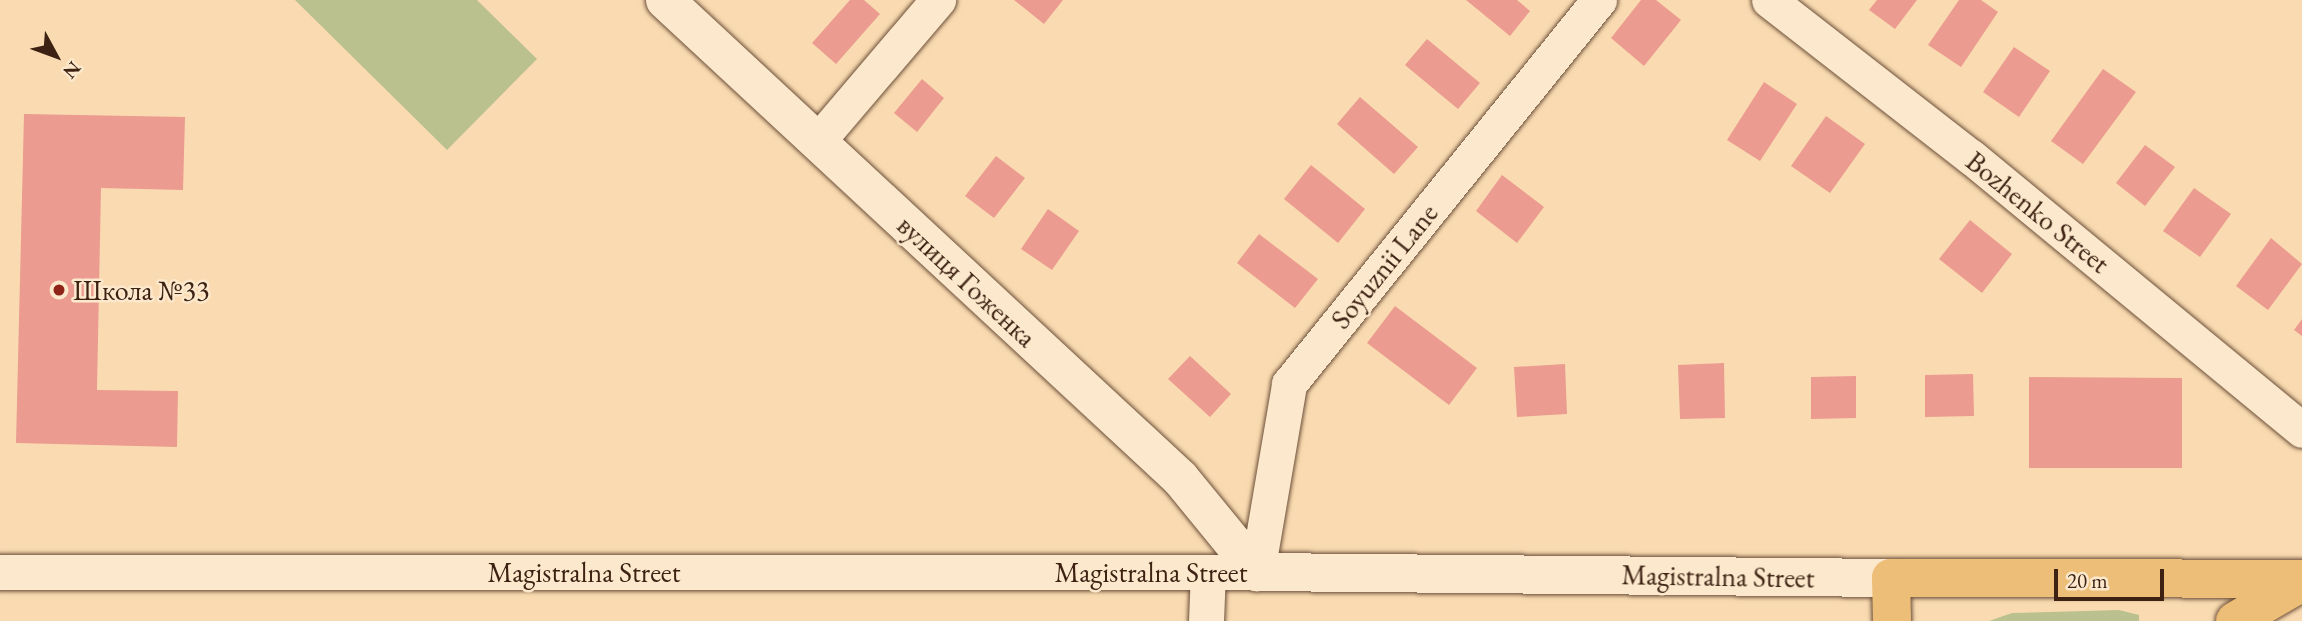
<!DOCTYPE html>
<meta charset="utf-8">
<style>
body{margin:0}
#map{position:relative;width:2302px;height:621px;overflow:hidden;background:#fadbb1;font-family:"EB Garamond",serif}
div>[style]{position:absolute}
.green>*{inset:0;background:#bac18e}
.building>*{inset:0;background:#eb9b8f}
.roads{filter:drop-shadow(0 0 2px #6c503a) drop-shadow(0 0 2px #6c503a)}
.street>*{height:35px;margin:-17.5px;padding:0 17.5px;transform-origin:17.5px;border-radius:17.5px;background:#fce8cc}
.secondary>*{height:38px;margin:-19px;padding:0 19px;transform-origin:19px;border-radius:19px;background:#fce8cc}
.primary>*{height:38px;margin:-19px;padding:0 19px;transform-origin:19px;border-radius:19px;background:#edbe78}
.dots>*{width:19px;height:19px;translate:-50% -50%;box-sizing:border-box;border:4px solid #fce8cc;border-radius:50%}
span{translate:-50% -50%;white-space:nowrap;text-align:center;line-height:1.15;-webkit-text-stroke:5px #fce8cc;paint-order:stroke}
.street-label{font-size:28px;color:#3d2213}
.poi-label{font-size:28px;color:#3d2213}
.left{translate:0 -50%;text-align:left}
.north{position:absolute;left:21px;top:21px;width:70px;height:70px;-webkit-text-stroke:5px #fce8cc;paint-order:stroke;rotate:131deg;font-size:19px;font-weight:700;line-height:28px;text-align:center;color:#3d2213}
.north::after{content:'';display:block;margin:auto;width:24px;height:32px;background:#3d2213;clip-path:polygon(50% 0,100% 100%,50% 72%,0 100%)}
.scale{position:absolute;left:2054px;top:569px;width:110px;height:32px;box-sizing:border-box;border:4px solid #3d2213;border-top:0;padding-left:9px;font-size:21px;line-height:24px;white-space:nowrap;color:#3d2213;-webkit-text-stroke:5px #fce8cc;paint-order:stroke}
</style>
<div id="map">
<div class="green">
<div style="clip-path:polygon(295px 0,477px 0,537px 59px,447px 150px)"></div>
<div style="clip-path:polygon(2119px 610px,2139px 615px,2139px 621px,1989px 621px,2012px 613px)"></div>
</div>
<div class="building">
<div style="clip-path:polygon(850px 0,864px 0,880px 14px,836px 64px,812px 43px)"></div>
<div style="clip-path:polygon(1014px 0,1063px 0,1044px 24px)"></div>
<div style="clip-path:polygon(1466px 0,1517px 0,1530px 11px,1510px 36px)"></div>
<div style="clip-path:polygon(1641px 0,1656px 0,1681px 20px,1644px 66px,1611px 38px)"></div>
<div style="clip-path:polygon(1877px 0,1917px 0,1895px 29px,1869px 10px)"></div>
<div style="clip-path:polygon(1959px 0,1981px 0,1998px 12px,1961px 67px,1928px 45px)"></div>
<div style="clip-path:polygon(1427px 39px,1480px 83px,1458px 109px,1405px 65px)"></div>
<div style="clip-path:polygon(2014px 47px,2050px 71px,2019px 117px,1983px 92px)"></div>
<div style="clip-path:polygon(2103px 69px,2136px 92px,2083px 164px,2051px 141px)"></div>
<div style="clip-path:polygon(922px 79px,944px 98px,917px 132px,894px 113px)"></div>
<div style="clip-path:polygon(1764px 82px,1797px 104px,1760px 161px,1727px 140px)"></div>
<div style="clip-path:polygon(1360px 97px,1418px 147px,1394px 174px,1337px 124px)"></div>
<div style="clip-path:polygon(24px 114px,185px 117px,183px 190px,101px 188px,97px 390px,178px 391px,177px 447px,16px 443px)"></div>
<div style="clip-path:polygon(1826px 116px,1865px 144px,1830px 193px,1791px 166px)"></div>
<div style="clip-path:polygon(2145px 145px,2175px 167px,2145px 206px,2116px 183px)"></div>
<div style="clip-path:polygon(996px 156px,1025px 178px,994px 218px,965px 196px)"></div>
<div style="clip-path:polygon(1311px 165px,1365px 209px,1338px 243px,1284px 199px)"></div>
<div style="clip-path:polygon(1502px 175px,1544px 207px,1517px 243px,1476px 211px)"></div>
<div style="clip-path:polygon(2194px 188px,2231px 214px,2200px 257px,2163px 231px)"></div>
<div style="clip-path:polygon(1048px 209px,1079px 231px,1052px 270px,1021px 249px)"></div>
<div style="clip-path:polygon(1970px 220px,2012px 254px,1982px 293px,1939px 259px)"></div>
<div style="clip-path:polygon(1259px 234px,1318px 279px,1295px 308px,1237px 263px)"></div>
<div style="clip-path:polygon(2271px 238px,2302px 264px,2268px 310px,2236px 286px)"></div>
<div style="clip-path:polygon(1395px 306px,1477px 368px,1449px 405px,1367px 343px)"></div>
<div style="clip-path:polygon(2302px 319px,2302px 336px,2294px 330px)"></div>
<div style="clip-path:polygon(1190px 356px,1231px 394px,1210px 417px,1168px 379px)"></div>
<div style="clip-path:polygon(1724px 363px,1725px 418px,1680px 419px,1678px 365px)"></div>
<div style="clip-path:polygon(1565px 364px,1567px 414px,1517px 417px,1514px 367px)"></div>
<div style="clip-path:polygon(1973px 374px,1974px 416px,1925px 417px,1925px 375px)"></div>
<div style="clip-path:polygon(1856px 376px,1856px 418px,1811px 419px,1811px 377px)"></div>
<div style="clip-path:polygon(2029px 377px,2182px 378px,2182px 468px,2029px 468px)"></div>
</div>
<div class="roads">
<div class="street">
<div style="left:1769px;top:0;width:256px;rotate:37.9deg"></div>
<div style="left:1971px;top:157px;width:429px;rotate:39.5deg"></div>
<div style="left:817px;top:142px;width:187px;rotate:-49.6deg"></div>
<div style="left:0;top:572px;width:1257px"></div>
<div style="left:1257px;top:572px;width:191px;rotate:-80.3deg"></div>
<div style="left:1289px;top:384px;width:494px;rotate:-51.1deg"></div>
<div style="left:1206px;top:621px;width:49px;rotate:-87.7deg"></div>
</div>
<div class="secondary">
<div style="left:665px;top:0;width:703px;rotate:42.87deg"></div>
<div style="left:1180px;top:478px;width:122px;rotate:50.7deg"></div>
<div style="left:1257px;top:572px;width:634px;rotate:0.54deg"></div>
</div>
<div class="primary">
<div style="left:1892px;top:621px;width:43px;rotate:-91.3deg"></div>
<div style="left:1891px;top:578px;width:411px;rotate:0.1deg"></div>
<div style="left:2235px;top:621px;width:78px;rotate:-30.2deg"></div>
</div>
</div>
<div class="dots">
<div style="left:59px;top:290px;background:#8f2418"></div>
</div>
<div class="street-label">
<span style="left:2038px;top:212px;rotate:39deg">Bozhenko Street</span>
<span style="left:1384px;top:266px;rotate:-51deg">Soyuznii Lane</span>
<span style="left:967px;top:281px;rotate:43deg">вулиця Гоженка</span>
<span style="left:584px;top:572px">Magistralna Street</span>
<span style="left:1151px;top:572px">Magistralna Street</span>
<span style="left:1718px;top:576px;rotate:1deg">Magistralna Street</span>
</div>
<div class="poi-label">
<span class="left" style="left:73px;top:290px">Школа №33</span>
</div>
<div class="north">N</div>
<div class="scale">20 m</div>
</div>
